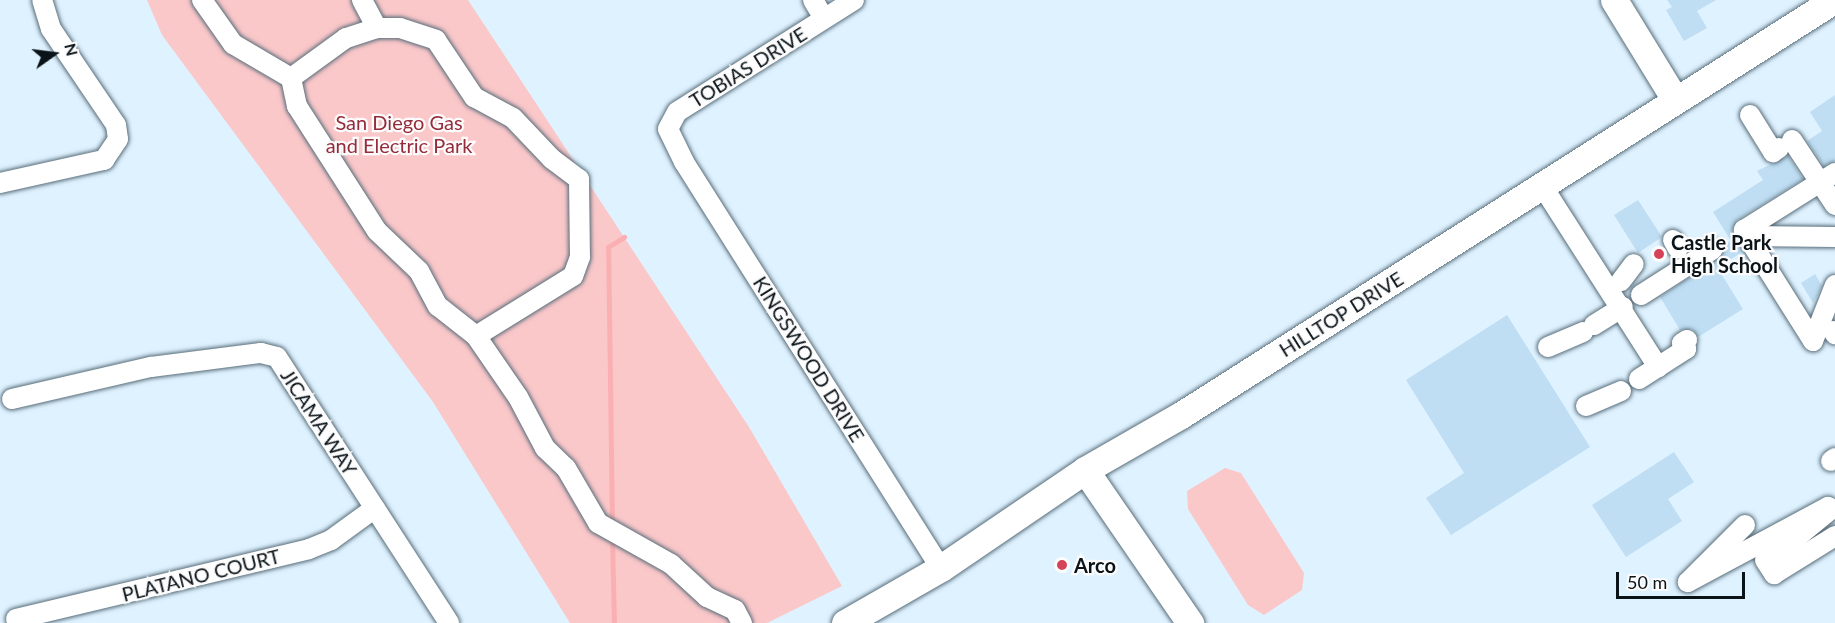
<!DOCTYPE html>
<style>
body{margin:0}
#map{position:relative;width:1835px;height:623px;overflow:hidden;background:#dff2ff;font-family:Lato,sans-serif}
div>[style]{position:absolute}
.green>*{inset:0;background:#fbc8ca}
.stream>*{height:5px;margin:-2.5px;padding:0 2.5px;transform-origin:2.5px;border-radius:2.5px;background:#fab0b3}
.building>*{inset:0;background:#bfdef3}
.roads{filter:drop-shadow(0 0 2px #586d7a) drop-shadow(0 0 2px #586d7a)}
.street>*{height:20px;margin:-10px;padding:0 10px;transform-origin:10px;border-radius:10px;background:#fff}
.secondary>*{height:27px;margin:-13.5px;padding:0 13.5px;transform-origin:13.5px;border-radius:13.5px;background:#fff}
.dots>*{width:16px;height:16px;translate:-50% -50%;box-sizing:border-box;border:3px solid #fcfcfc;border-radius:50%}
span{translate:-50% -50%;white-space:nowrap;text-align:center;line-height:1.15;-webkit-text-stroke:4.5px #fcfcfc;paint-order:stroke}
.street-label{font-size:20px;color:#0a1318}
.park-label{font-size:20px;color:#942c3b}
.poi-label{font-size:20px;color:#0a1318;font-weight:700}
.left{translate:0 -50%;text-align:left}
.north{position:absolute;left:24px;top:24px;width:60px;height:60px;-webkit-text-stroke:4px #fcfcfc;paint-order:stroke;rotate:76deg;font-size:16px;font-weight:700;line-height:24px;text-align:center;color:#0a1318}
.north::after{content:'';display:block;margin:auto;width:21px;height:27px;background:#0a1318;clip-path:polygon(50% 0,100% 100%,50% 72%,0 100%)}
.scale{position:absolute;left:1616px;top:572px;width:129px;height:27px;box-sizing:border-box;border:3px solid #0a1318;border-top:0;padding-left:8px;font-size:18px;line-height:21px;white-space:nowrap;color:#0a1318;-webkit-text-stroke:4px #fcfcfc;paint-order:stroke}
</style>
<div id="map">
<div class="green">
<div style="clip-path:polygon(147px 0,468px 0,749px 427px,842px 586px,767px 623px,570px 623px,433px 402px,162px 35px)"></div>
<div style="clip-path:polygon(1225px 468px,1241px 473px,1304px 573px,1302px 590px,1264px 615px,1248px 605px,1188px 509px,1187px 491px)"></div>
</div>
<div class="stream">
<div style="left:612px;top:525px;width:278px;rotate:-90.8deg"></div>
<div style="left:608px;top:247px;width:19px;rotate:-32deg"></div>
<div style="left:612px;top:538px;width:85px;rotate:88.7deg"></div>
</div>
<div class="building">
<div style="clip-path:polygon(1667px 0,1716px 0,1697px 11px,1707px 28px,1684px 41px,1666px 10px,1672px 7px)"></div>
<div style="clip-path:polygon(1835px 95px,1835px 161px,1824px 166px,1807px 141px,1822px 131px,1810px 112px)"></div>
<div style="clip-path:polygon(1788px 156px,1803px 179px,1737px 220px,1732px 230px,1743px 252px,1717px 267px,1743px 309px,1698px 337px,1692px 329px,1680px 330px,1660px 297px,1723px 255px,1724px 245px,1731px 241px,1713px 212px,1763px 180px,1757px 171px)"></div>
<div style="clip-path:polygon(1638px 200px,1662px 237px,1638px 253px,1614px 215px)"></div>
<div style="clip-path:polygon(1815px 274px,1822px 286px,1813px 303px,1801px 283px)"></div>
<div style="clip-path:polygon(1507px 315px,1590px 447px,1451px 535px,1426px 498px,1464px 473px,1406px 380px)"></div>
<div style="clip-path:polygon(1674px 452px,1694px 482px,1668px 499px,1682px 521px,1626px 557px,1592px 505px)"></div>
</div>
<div class="roads">
<div class="street">
<div style="left:202px;top:0;width:54px;rotate:54.8deg"></div>
<div style="left:233px;top:44px;width:67px;rotate:30.4deg"></div>
<div style="left:362px;top:0;width:32px;rotate:62deg"></div>
<div style="left:377px;top:28px;width:23px"></div>
<div style="left:400px;top:28px;width:38px;rotate:18deg"></div>
<div style="left:436px;top:40px;width:69px;rotate:56.3deg"></div>
<div style="left:474px;top:97px;width:44px;rotate:28.3deg"></div>
<div style="left:513px;top:118px;width:57px;rotate:46.4deg"></div>
<div style="left:552px;top:159px;width:34px;rotate:37deg"></div>
<div style="left:579px;top:179px;width:78px;rotate:89.3deg"></div>
<div style="left:580px;top:257px;width:20px;rotate:110deg"></div>
<div style="left:573px;top:276px;width:114px;rotate:148.3deg"></div>
<div style="left:476px;top:336px;width:74px;rotate:55.5deg"></div>
<div style="left:518px;top:397px;width:58px;rotate:62.1deg"></div>
<div style="left:545px;top:448px;width:29px;rotate:44deg"></div>
<div style="left:566px;top:468px;width:64px;rotate:59.8deg"></div>
<div style="left:598px;top:523px;width:84px;rotate:29.3deg"></div>
<div style="left:671px;top:564px;width:49px;rotate:42.5deg"></div>
<div style="left:707px;top:597px;width:31px;rotate:25deg"></div>
<div style="left:735px;top:610px;width:15px;rotate:62deg"></div>
<div style="left:813px;top:0;width:21px;rotate:59deg"></div>
<div style="left:854px;top:0;width:209px;rotate:147.7deg"></div>
<div style="left:677px;top:112px;width:19px;rotate:118deg"></div>
<div style="left:668px;top:129px;width:37px;rotate:64deg"></div>
<div style="left:684px;top:162px;width:481px;rotate:57.7deg"></div>
<div style="left:377px;top:28px;width:33px;rotate:162deg"></div>
<div style="left:346px;top:38px;width:68px;rotate:144deg"></div>
<div style="left:291px;top:78px;width:29px;rotate:78deg"></div>
<div style="left:297px;top:106px;width:148px;rotate:57.4deg"></div>
<div style="left:377px;top:231px;width:58px;rotate:43.6deg"></div>
<div style="left:419px;top:271px;width:40px;rotate:62deg"></div>
<div style="left:438px;top:306px;width:48px;rotate:38.3deg"></div>
<div style="left:1750px;top:115px;width:44px;rotate:58.1deg"></div>
<div style="left:1773px;top:152px;width:7px;rotate:-34deg"></div>
<div style="left:1792px;top:140px;width:78px;rotate:56.5deg"></div>
<div style="left:0;top:183px;width:107px;rotate:-12.5deg"></div>
<div style="left:104px;top:160px;width:25px;rotate:-56deg"></div>
<div style="left:118px;top:139px;width:14px;rotate:-98deg"></div>
<div style="left:116px;top:125px;width:116px;rotate:-124.1deg"></div>
<div style="left:51px;top:29px;width:30px;rotate:-107deg"></div>
<div style="left:1543px;top:187px;width:214px;rotate:57.4deg"></div>
<div style="left:1747px;top:236px;width:7px;rotate:-117deg"></div>
<div style="left:1744px;top:230px;width:107px;rotate:-32.1deg"></div>
<div style="left:1673px;top:240px;width:10px;rotate:61deg"></div>
<div style="left:1621px;top:281px;width:21px;rotate:-53deg"></div>
<div style="left:1641px;top:295px;width:85px;rotate:-32.6deg"></div>
<div style="left:1594px;top:325px;width:34px;rotate:-32deg"></div>
<div style="left:1833px;top:331px;width:4px;rotate:56deg"></div>
<div style="left:1813px;top:341px;width:124px;rotate:-122.2deg"></div>
<div style="left:1747px;top:236px;width:88px;rotate:0.7deg"></div>
<div style="left:1813px;top:341px;width:60px;rotate:-68.6deg"></div>
<div style="left:1548px;top:347px;width:38px;rotate:-23deg"></div>
<div style="left:1639px;top:379px;width:56px;rotate:-32.6deg"></div>
<div style="left:1686px;top:349px;width:7px;rotate:-124deg"></div>
<div style="left:1682px;top:343px;width:6px;rotate:-31deg"></div>
<div style="left:12px;top:399px;width:143px;rotate:-13deg"></div>
<div style="left:151px;top:367px;width:111px;rotate:-7.3deg"></div>
<div style="left:261px;top:353px;width:16px;rotate:14deg"></div>
<div style="left:277px;top:357px;width:317px;rotate:57.1deg"></div>
<div style="left:1586px;top:406px;width:38px;rotate:-23deg"></div>
<div style="left:1831px;top:461px;width:5px;rotate:-37deg"></div>
<div style="left:1745px;top:525px;width:81px;rotate:135deg"></div>
<div style="left:1688px;top:582px;width:159px;rotate:-28.2deg"></div>
<div style="left:1828px;top:507px;width:4px;rotate:56deg"></div>
<div style="left:1830px;top:510px;width:82px;rotate:140.5deg"></div>
<div style="left:1765px;top:560px;width:17px;rotate:57deg"></div>
<div style="left:1774px;top:574px;width:72px;rotate:-31.9deg"></div>
<div style="left:16px;top:619px;width:301px;rotate:-13.4deg"></div>
<div style="left:309px;top:549px;width:24px;rotate:-22deg"></div>
<div style="left:331px;top:540px;width:54px;rotate:-36deg"></div>
</div>
<div class="secondary">
<div style="left:1614px;top:0;width:115px;rotate:58.5deg"></div>
<div style="left:1085px;top:470px;width:186px;rotate:55.5deg"></div>
<div style="left:845px;top:623px;width:111px;rotate:-29.8deg"></div>
<div style="left:941px;top:568px;width:174px;rotate:-34.2deg"></div>
<div style="left:1085px;top:470px;width:111px;rotate:-29.8deg"></div>
<div style="left:1181px;top:415px;width:774px;rotate:-32.44deg"></div>
</div>
</div>
<div class="dots">
<div style="left:1659px;top:254px;background:#d44358"></div>
<div style="left:1062px;top:565px;background:#d44358"></div>
</div>
<div class="street-label">
<span style="left:748px;top:67px;rotate:-32deg">TOBIAS DRIVE</span>
<span style="left:1341px;top:314px;rotate:-32deg">HILLTOP DRIVE</span>
<span style="left:809px;top:359px;rotate:58deg">KINGSWOOD DRIVE</span>
<span style="left:319px;top:422px;rotate:57deg">JICAMA WAY</span>
<span style="left:201px;top:575px;rotate:-14deg">PLATANO COURT</span>
</div>
<div class="park-label">
<span style="left:399px;top:134px">San Diego Gas<br>and Electric Park</span>
</div>
<div class="poi-label">
<span class="left" style="left:1671px;top:254px">Castle Park<br>High School</span>
<span class="left" style="left:1074px;top:565px">Arco</span>
</div>
<div class="north">N</div>
<div class="scale">50 m</div>
</div>
